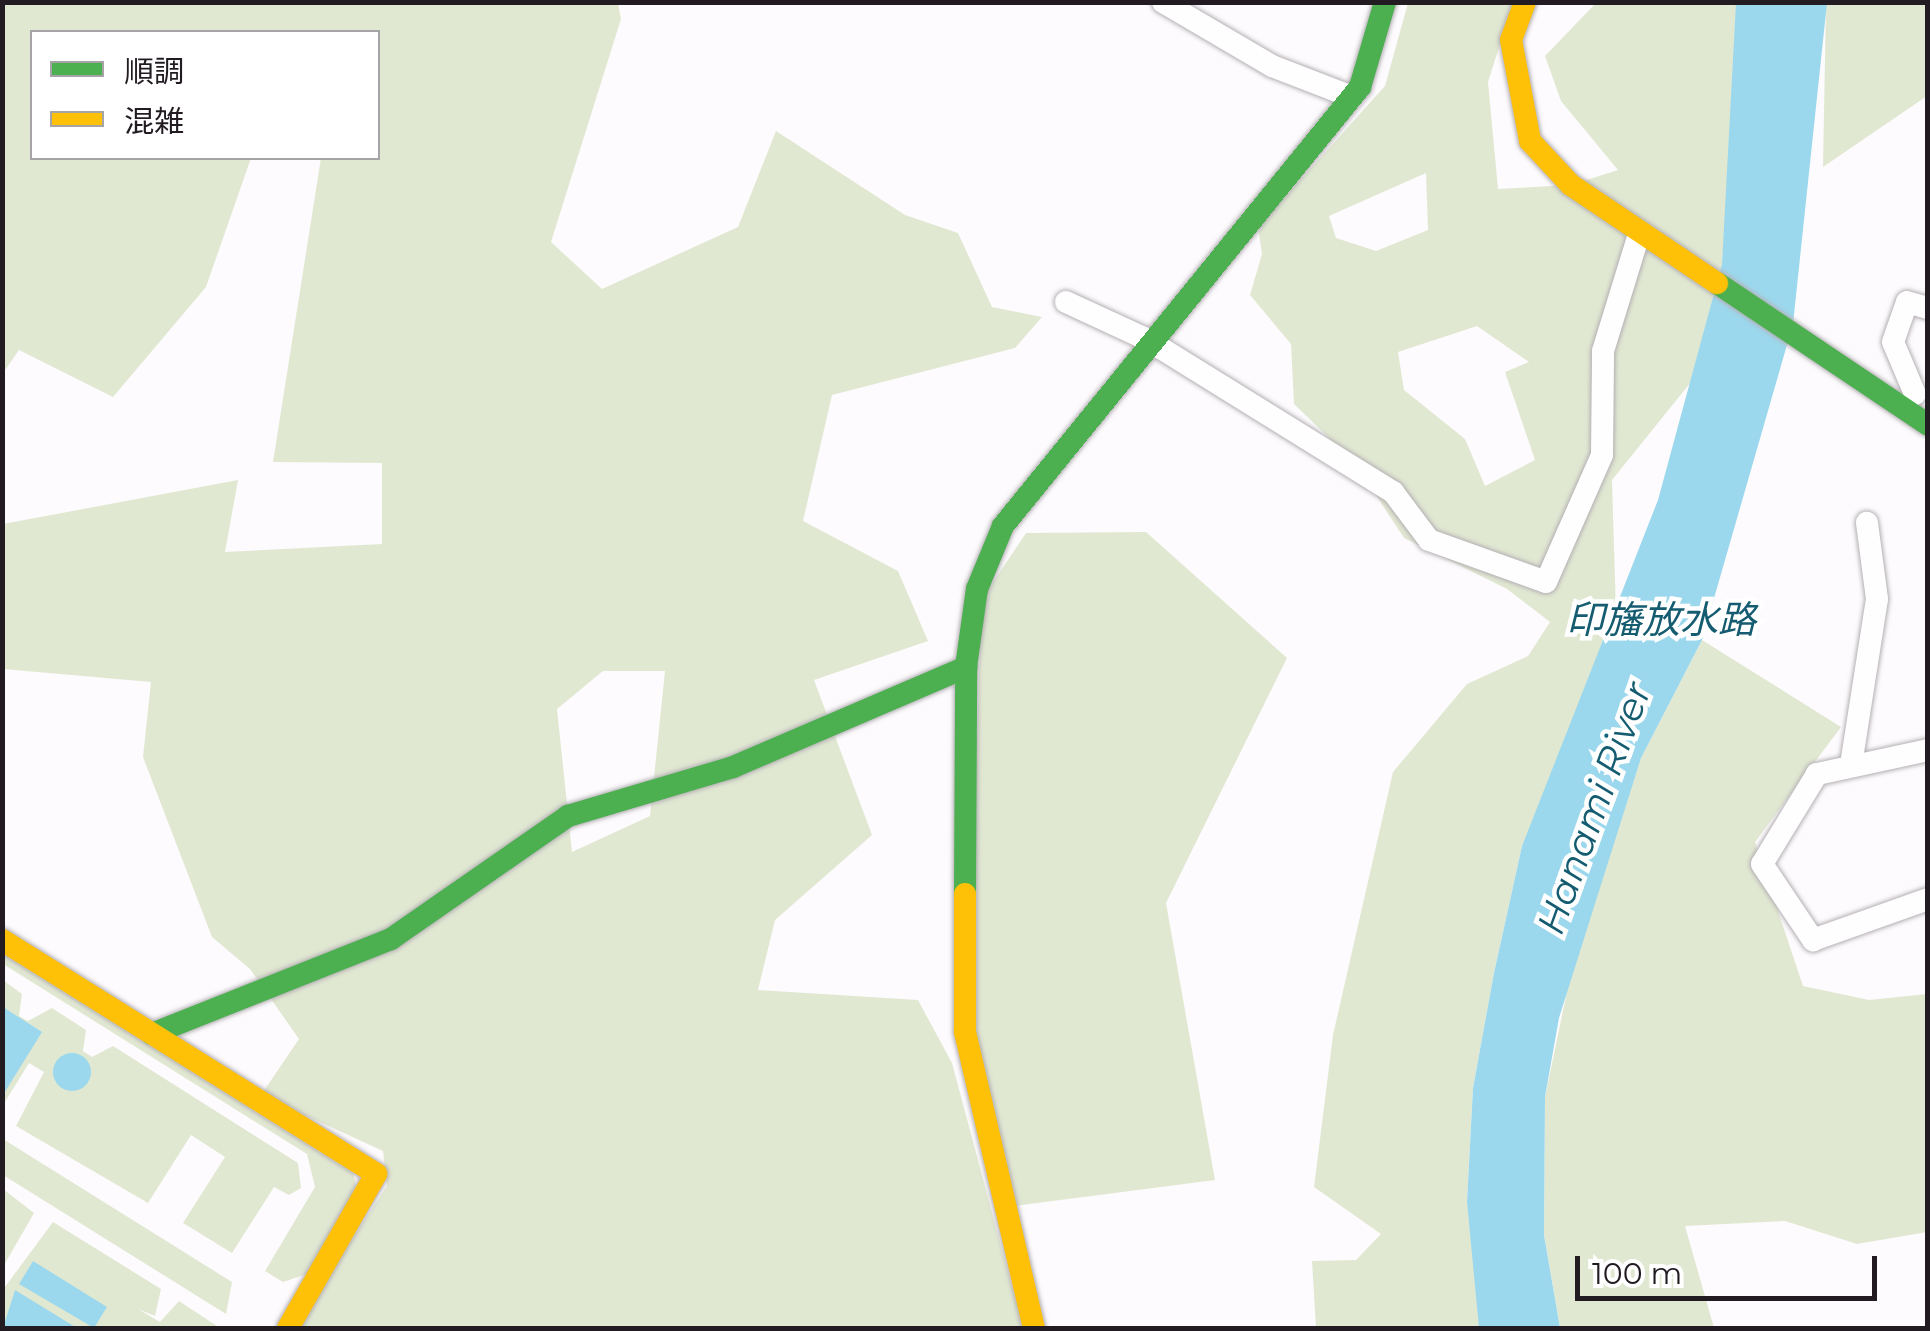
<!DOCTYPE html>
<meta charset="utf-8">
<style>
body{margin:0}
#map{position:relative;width:1930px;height:1331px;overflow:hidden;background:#fdfbfd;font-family:Montserrat,"Noto Sans JP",sans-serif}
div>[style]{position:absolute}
.green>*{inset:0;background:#e1e8d2}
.water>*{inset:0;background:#9cd8ed}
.round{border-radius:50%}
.roads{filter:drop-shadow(0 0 2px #b4b0b4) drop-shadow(0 0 2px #b4b0b4)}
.street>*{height:22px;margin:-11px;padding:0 11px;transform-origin:11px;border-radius:11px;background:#fffeff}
.fast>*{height:22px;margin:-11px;padding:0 11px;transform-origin:11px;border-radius:11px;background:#4caf50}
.slow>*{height:22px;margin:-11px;padding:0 11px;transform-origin:11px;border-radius:11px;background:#ffc107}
span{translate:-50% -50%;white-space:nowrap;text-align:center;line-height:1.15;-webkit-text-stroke:9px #fff;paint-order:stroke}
.water-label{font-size:38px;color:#155c70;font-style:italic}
.frame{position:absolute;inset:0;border:5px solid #221c22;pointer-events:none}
.legend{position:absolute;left:30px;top:30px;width:350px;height:130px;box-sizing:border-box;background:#fff;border:2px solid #a7a4a7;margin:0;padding:12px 18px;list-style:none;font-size:30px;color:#221c22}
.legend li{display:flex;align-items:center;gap:20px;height:50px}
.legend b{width:50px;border:2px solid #a7a4a7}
.scale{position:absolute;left:1575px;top:1256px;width:302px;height:45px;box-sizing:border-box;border:5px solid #221c22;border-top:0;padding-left:12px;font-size:30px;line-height:35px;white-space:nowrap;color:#221c22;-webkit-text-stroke:8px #fff;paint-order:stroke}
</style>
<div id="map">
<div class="green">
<div style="clip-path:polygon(evenodd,3px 3px,618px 3px,621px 19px,551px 242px,602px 289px,738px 227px,776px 131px,905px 215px,958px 233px,992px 307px,1042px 317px,1015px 348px,832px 395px,803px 521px,898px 571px,928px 641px,814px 680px,872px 835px,775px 920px,758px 990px,918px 1000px,952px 1063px,1023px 1328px,294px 1328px,387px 1186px,383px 1151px,261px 1095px,299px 1039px,250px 969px,212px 937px,143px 757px,151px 682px,3px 669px,3px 524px,238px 480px,225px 552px,382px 544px,382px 463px,273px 462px,321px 158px,378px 158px,378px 32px,32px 32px,32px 158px,251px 158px,206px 287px,113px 397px,19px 350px,3px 373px,3px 3px,603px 671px,665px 671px,650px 816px,572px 852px,557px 709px,603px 671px)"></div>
<div style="clip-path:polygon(evenodd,1408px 3px,1513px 3px,1488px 82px,1498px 189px,1571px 185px,1618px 170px,1561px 101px,1545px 56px,1596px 3px,1736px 3px,1737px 86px,1722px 264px,1691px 382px,1612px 480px,1616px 613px,1582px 721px,1522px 846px,1494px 973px,1473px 1088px,1467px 1202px,1482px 1328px,1316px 1328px,1312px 1261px,1356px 1260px,1381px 1234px,1314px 1187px,1333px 1035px,1393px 772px,1467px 684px,1528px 656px,1550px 622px,1507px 589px,1404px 538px,1355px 463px,1294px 404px,1291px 344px,1250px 295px,1262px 254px,1258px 227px,1385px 86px,1408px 3px,1426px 173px,1428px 230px,1376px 251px,1336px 238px,1329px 216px,1426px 173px,1408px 3px,1477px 326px,1529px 362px,1505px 372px,1535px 460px,1485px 486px,1465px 439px,1404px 390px,1398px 352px,1477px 326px)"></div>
<div style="clip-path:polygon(1826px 3px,1927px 3px,1927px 96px,1823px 167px)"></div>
<div style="clip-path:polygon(1146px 532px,1287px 658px,1166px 903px,1215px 1180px,1015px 1206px,970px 1010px,981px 600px,1026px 533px)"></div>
<div style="clip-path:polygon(1702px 640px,1841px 727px,1755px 842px,1803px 986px,1869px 1000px,1927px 994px,1927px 1232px,1857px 1244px,1785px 1221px,1685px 1226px,1714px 1328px,1560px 1328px,1544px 1235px,1545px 1097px,1574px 958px,1641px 758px)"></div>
<div style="clip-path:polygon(2px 953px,353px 1173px,358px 1193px,307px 1274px,283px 1282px,265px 1271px,315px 1187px,307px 1154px,3px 964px)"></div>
<div style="clip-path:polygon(3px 980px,22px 994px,19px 1016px,28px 1021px,52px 1008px,86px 1030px,83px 1051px,92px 1057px,113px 1046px,298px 1163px,301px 1188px,289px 1195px,274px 1187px,232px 1253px,183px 1223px,225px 1157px,191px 1135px,148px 1203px,16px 1126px,44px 1072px,29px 1063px,3px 1105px)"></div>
<div style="clip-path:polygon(3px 1139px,232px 1282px,226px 1314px,3px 1175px)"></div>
<div style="clip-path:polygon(3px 1189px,34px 1213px,3px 1267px)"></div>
<div style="clip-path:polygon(53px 1222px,161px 1289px,155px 1316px,138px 1309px,160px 1322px,179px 1301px,220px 1328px,3px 1328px,2px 1291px)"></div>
</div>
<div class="water">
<div style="clip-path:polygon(1736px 3px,1827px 3px,1793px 324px,1702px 640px,1641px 758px,1559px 1018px,1545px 1097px,1544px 1235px,1560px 1328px,1479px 1328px,1467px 1202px,1473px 1088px,1494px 973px,1522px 846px,1658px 500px,1722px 264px)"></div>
<div style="clip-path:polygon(3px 1007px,42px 1032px,3px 1095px,2px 1007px)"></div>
<div class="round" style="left:53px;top:1053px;width:38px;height:38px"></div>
<div style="clip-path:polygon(33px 1261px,107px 1307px,94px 1328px,19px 1284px)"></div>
<div style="clip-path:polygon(15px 1290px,77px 1328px,3px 1328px)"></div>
</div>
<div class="roads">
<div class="street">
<div style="left:1163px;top:2px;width:126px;rotate:30.4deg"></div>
<div style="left:1272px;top:66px;width:86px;rotate:21.2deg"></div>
<div style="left:1066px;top:302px;width:88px;rotate:24.8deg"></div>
<div style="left:1146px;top:339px;width:291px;rotate:31.8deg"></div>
<div style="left:1393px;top:492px;width:60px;rotate:53.1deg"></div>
<div style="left:1429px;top:540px;width:124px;rotate:19.7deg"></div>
<div style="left:1546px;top:582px;width:139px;rotate:-66.2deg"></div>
<div style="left:1602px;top:455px;width:104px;rotate:-89.4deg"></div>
<div style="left:1603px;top:351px;width:122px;rotate:-72.9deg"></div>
<div style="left:1915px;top:394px;width:56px;rotate:-112.9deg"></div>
<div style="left:1893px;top:342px;width:42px;rotate:-70.7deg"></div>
<div style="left:1907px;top:302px;width:22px;rotate:16deg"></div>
<div style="left:1928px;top:750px;width:114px;rotate:167.8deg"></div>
<div style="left:1817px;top:774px;width:105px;rotate:121.4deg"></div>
<div style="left:1762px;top:864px;width:92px;rotate:56.1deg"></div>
<div style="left:1813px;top:940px;width:122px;rotate:-19.6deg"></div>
<div style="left:1851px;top:765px;width:168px;rotate:-81.1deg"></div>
<div style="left:1877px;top:599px;width:77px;rotate:-97.5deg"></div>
</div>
<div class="fast">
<div style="left:1717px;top:283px;width:254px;rotate:33.9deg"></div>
<div style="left:965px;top:894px;width:227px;rotate:-89.7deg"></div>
<div style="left:966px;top:667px;width:79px;rotate:-82deg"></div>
<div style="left:977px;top:589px;width:68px;rotate:-67.6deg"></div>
<div style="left:1003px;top:526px;width:566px;rotate:-50.88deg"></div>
<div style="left:1360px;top:87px;width:89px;rotate:-73.6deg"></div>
<div style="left:152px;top:1034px;width:257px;rotate:-21.7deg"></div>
<div style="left:391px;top:939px;width:216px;rotate:-34.8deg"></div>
<div style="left:568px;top:816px;width:172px;rotate:-16.5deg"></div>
<div style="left:733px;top:767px;width:254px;rotate:-23.2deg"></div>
</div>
<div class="slow">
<div style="left:1525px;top:2px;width:40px;rotate:110.2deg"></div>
<div style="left:1511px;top:40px;width:103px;rotate:79.3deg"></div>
<div style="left:1530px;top:141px;width:60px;rotate:47deg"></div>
<div style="left:1571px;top:185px;width:176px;rotate:33.9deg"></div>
<div style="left:965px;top:894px;width:138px;rotate:90deg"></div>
<div style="left:965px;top:1032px;width:304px;rotate:76.9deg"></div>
<div style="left:2px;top:940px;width:441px;rotate:32deg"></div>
<div style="left:376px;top:1174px;width:177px;rotate:119.7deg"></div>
</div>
</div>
<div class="water-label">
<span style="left:1661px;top:620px">印旛放水路</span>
<span style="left:1594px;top:808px;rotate:-70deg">Hanami River</span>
</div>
<div class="frame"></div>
<ul class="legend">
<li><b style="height:12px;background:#4caf50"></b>順調</li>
<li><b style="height:12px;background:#ffc107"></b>混雑</li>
</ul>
<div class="scale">100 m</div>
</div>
